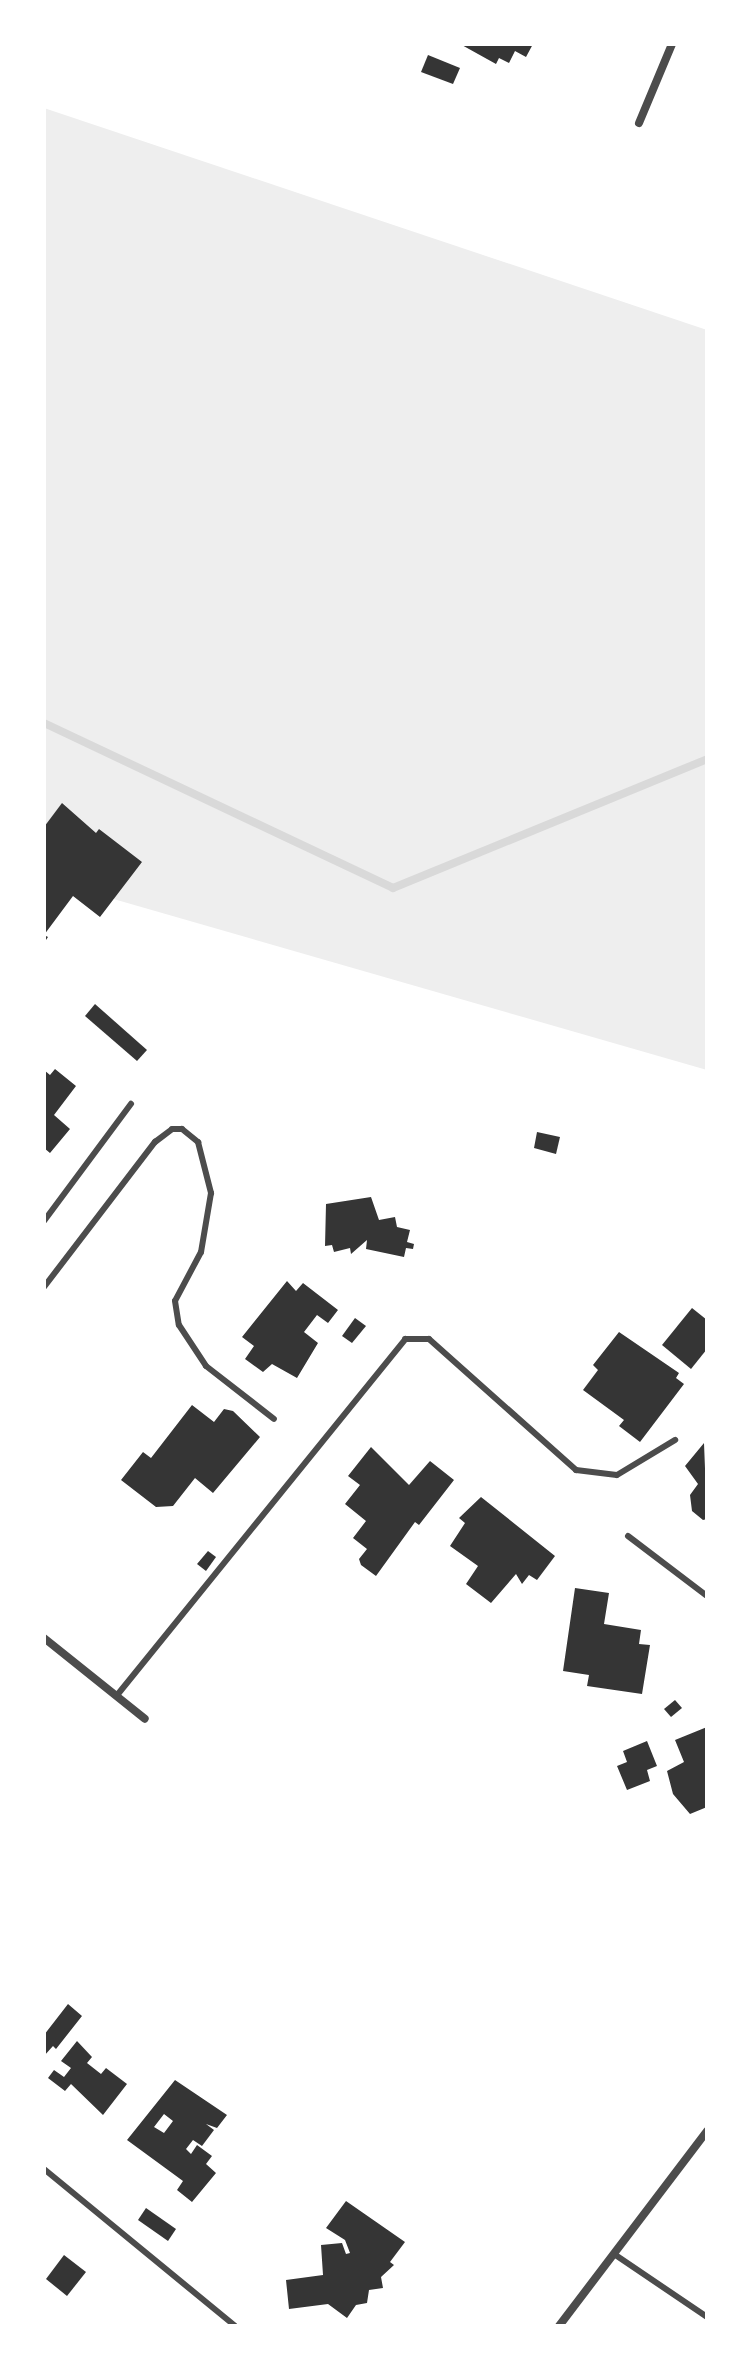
<!DOCTYPE html>
<style>
body{margin:0}
#map{position:relative;width:751px;height:2370px;overflow:hidden;background:#fff;font-family:Rubik,sans-serif}
div>[style]{position:absolute}
.green>*{inset:0;background:#eee}
.stream>*{height:8px;margin:-4px;padding:0 4px;transform-origin:4px;border-radius:4px;background:#d9d9d9}
.building>*{inset:0;background:#353535}
.service>*{height:6px;margin:-3px;padding:0 3px;transform-origin:3px;border-radius:3px;background:#4c4c4c}
.minor>*{height:8px;margin:-4px;padding:0 4px;transform-origin:4px;border-radius:4px;background:#4c4c4c}
span{translate:-50% -50%;white-space:nowrap;text-align:center;line-height:1.15;-webkit-text-stroke:6px #fff;paint-order:stroke}
.frame{position:absolute;inset:0;border:46px solid #fff;pointer-events:none}
</style>
<div id="map">
<div class="green">
<div style="clip-path:polygon(44px 108px,707px 330px,707px 1070px,44px 879px)"></div>
</div>
<div class="stream">
<div style="left:44px;top:723px;width:386px;rotate:25.3deg"></div>
<div style="left:393px;top:888px;width:339px;rotate:-22.3deg"></div>
</div>
<div class="building">
<div style="clip-path:polygon(460px 44px,533px 44px,526px 57px,515px 51px,509px 63px,499px 58px,496px 64px)"></div>
<div style="clip-path:polygon(428px 55px,460px 68px,453px 84px,421px 72px)"></div>
<div style="clip-path:polygon(62px 803px,96px 833px,99px 829px,142px 862px,100px 917px,73px 896px,44px 935px,48px 937px,44px 943px,44px 827px)"></div>
<div style="clip-path:polygon(95px 1004px,147px 1050px,137px 1061px,85px 1016px)"></div>
<div style="clip-path:polygon(55px 1069px,76px 1086px,54px 1115px,70px 1129px,50px 1153px,44px 1148px,44px 1070px,50px 1075px)"></div>
<div style="clip-path:polygon(537px 1132px,560px 1137px,556px 1154px,534px 1148px)"></div>
<div style="clip-path:polygon(371px 1197px,379px 1220px,395px 1217px,397px 1227px,410px 1230px,407px 1242px,414px 1244px,413px 1249px,406px 1248px,404px 1257px,366px 1249px,367px 1240px,351px 1254px,350px 1248px,334px 1252px,332px 1245px,325px 1246px,326px 1204px)"></div>
<div style="clip-path:polygon(287px 1281px,296px 1291px,303px 1283px,338px 1310px,328px 1323px,317px 1315px,304px 1332px,318px 1343px,297px 1378px,272px 1364px,263px 1372px,245px 1359px,254px 1346px,242px 1337px)"></div>
<div style="clip-path:polygon(692px 1308px,707px 1320px,707px 1349px,691px 1369px,662px 1345px)"></div>
<div style="clip-path:polygon(355px 1318px,366px 1326px,352px 1343px,342px 1336px)"></div>
<div style="clip-path:polygon(619px 1332px,679px 1373px,676px 1378px,684px 1384px,640px 1442px,619px 1426px,624px 1420px,583px 1390px,598px 1370px,593px 1365px)"></div>
<div style="clip-path:polygon(192px 1405px,214px 1422px,224px 1409px,233px 1411px,260px 1437px,213px 1493px,195px 1478px,173px 1506px,156px 1507px,121px 1480px,143px 1452px,151px 1458px)"></div>
<div style="clip-path:polygon(704px 1443px,707px 1519px,703px 1520px,692px 1511px,690px 1495px,698px 1484px,685px 1466px)"></div>
<div style="clip-path:polygon(371px 1447px,409px 1485px,430px 1461px,454px 1480px,419px 1525px,415px 1522px,376px 1576px,361px 1565px,359px 1559px,367px 1549px,353px 1538px,366px 1521px,345px 1504px,360px 1485px,348px 1476px)"></div>
<div style="clip-path:polygon(481px 1497px,555px 1556px,537px 1580px,529px 1575px,522px 1584px,516px 1574px,491px 1603px,466px 1584px,478px 1566px,450px 1546px,465px 1523px,459px 1518px)"></div>
<div style="clip-path:polygon(208px 1551px,216px 1557px,206px 1571px,197px 1564px)"></div>
<div style="clip-path:polygon(575px 1588px,609px 1593px,604px 1624px,641px 1630px,639px 1644px,650px 1645px,642px 1694px,587px 1686px,589px 1675px,563px 1671px)"></div>
<div style="clip-path:polygon(675px 1700px,682px 1708px,671px 1717px,664px 1709px)"></div>
<div style="clip-path:polygon(707px 1727px,707px 1807px,690px 1814px,673px 1794px,667px 1771px,684px 1762px,675px 1740px)"></div>
<div style="clip-path:polygon(647px 1741px,657px 1766px,647px 1770px,650px 1781px,627px 1790px,617px 1766px,627px 1762px,623px 1751px)"></div>
<div style="clip-path:polygon(68px 2004px,82px 2016px,56px 2049px,53px 2046px,44px 2056px,44px 2035px)"></div>
<div style="clip-path:polygon(77px 2041px,92px 2057px,87px 2063px,101px 2074px,106px 2068px,127px 2084px,103px 2115px,71px 2084px,65px 2091px,48px 2078px,54px 2070px,64px 2077px,71px 2068px,61px 2061px)"></div>
<div style="clip-path:polygon(evenodd,175px 2080px,227px 2115px,217px 2128px,206px 2124px,214px 2130px,202px 2146px,193px 2140px,186px 2149px,191px 2154px,197px 2145px,212px 2156px,206px 2164px,216px 2173px,192px 2202px,177px 2190px,183px 2181px,127px 2140px,175px 2080px,164px 2114px,173px 2121px,164px 2133px,154px 2127px,164px 2114px)"></div>
<div style="clip-path:polygon(346px 2201px,405px 2242px,390px 2262px,394px 2265px,381px 2277px,383px 2288px,369px 2290px,367px 2303px,356px 2305px,347px 2318px,328px 2304px,289px 2309px,286px 2280px,323px 2275px,321px 2245px,342px 2243px,346px 2254px,350px 2253px,345px 2240px,326px 2228px)"></div>
<div style="clip-path:polygon(146px 2208px,176px 2229px,168px 2241px,138px 2220px)"></div>
<div style="clip-path:polygon(64px 2255px,86px 2272px,67px 2296px,46px 2279px)"></div>
</div>
<div class="service">
<div style="left:44px;top:1221px;width:146px;rotate:-53.4deg"></div>
<div style="left:44px;top:1287px;width:183px;rotate:-52.6deg"></div>
<div style="left:155px;top:1142px;width:21px;rotate:-37deg"></div>
<div style="left:172px;top:1129px;width:10px"></div>
<div style="left:182px;top:1129px;width:21px;rotate:39deg"></div>
<div style="left:198px;top:1142px;width:53px;rotate:75.7deg"></div>
<div style="left:211px;top:1193px;width:60px;rotate:99.6deg"></div>
<div style="left:201px;top:1252px;width:55px;rotate:118deg"></div>
<div style="left:175px;top:1301px;width:24px;rotate:81deg"></div>
<div style="left:179px;top:1325px;width:49px;rotate:56.6deg"></div>
<div style="left:206px;top:1366px;width:86px;rotate:37.9deg"></div>
<div style="left:628px;top:1536px;width:99px;rotate:37.2deg"></div>
<div style="left:118px;top:1694px;width:457px;rotate:-51deg"></div>
<div style="left:405px;top:1339px;width:24px"></div>
<div style="left:429px;top:1339px;width:197px;rotate:41.7deg"></div>
<div style="left:576px;top:1470px;width:41px;rotate:7deg"></div>
<div style="left:617px;top:1475px;width:68px;rotate:-31.1deg"></div>
<div style="left:44px;top:2169px;width:247px;rotate:39.4deg"></div>
<div style="left:614px;top:2254px;width:112px;rotate:34.1deg"></div>
</div>
<div class="minor">
<div style="left:639px;top:123px;width:86px;rotate:-67.3deg"></div>
<div style="left:44px;top:1638px;width:129px;rotate:38.7deg"></div>
<div style="left:559px;top:2326px;width:245px;rotate:-52.8deg"></div>
</div>
<div class="frame"></div>
</div>
